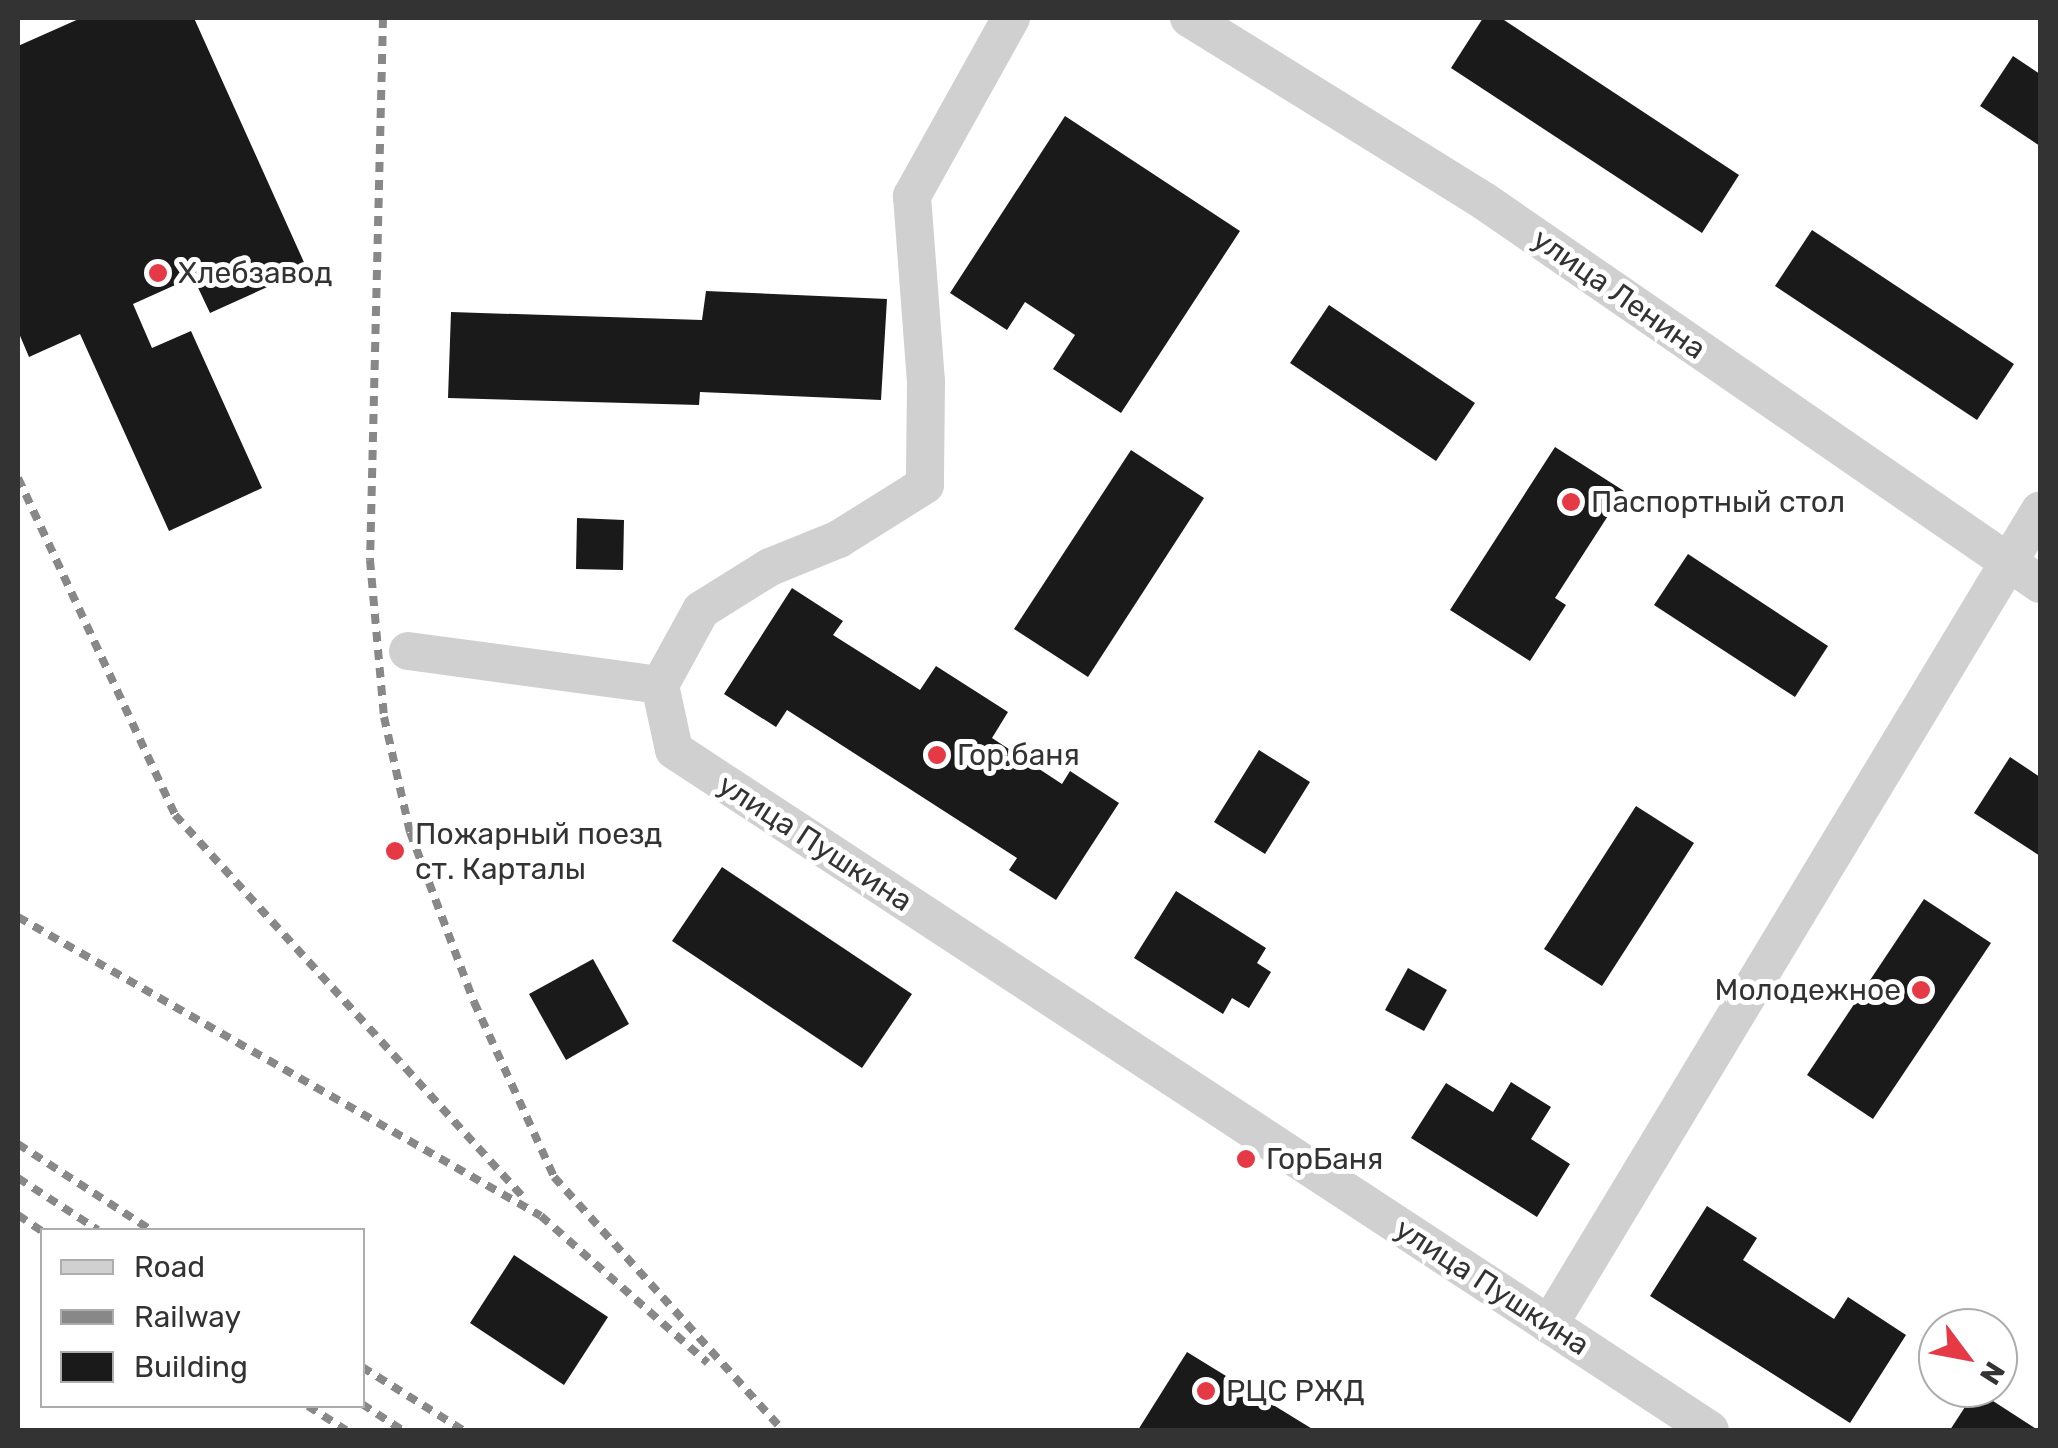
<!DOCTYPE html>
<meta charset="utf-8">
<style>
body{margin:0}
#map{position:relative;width:2058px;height:1448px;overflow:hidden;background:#fff;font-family:Rubik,sans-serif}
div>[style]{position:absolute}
.building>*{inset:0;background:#1a1a1a}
.minor>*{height:38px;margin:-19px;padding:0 19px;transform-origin:19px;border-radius:19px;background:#d0d0d0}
.rail>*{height:8px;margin-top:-4px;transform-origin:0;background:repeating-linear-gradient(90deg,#888 0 10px,transparent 0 18px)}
.dots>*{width:28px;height:28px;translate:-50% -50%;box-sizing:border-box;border:5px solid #fff;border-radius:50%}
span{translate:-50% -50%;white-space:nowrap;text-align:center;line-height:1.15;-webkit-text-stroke:10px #fff;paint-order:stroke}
.poi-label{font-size:30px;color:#333}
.left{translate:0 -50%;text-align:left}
.right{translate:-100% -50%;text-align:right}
.street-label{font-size:30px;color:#333}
.frame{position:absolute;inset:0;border:20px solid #333;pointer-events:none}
.legend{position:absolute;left:40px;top:1228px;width:325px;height:180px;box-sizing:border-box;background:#fff;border:2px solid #adadad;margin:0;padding:12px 18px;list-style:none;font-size:30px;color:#333}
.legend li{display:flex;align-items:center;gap:20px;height:50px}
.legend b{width:50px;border:2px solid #adadad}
.north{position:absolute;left:1918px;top:1308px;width:100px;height:100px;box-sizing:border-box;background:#fff;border:2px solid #adadad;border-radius:50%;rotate:122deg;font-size:28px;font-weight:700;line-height:40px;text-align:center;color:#333}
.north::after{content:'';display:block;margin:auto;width:35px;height:45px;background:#e63946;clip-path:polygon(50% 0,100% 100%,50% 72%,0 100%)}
</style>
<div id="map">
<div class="building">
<div style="clip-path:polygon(81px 18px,194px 18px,307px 269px,210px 313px,193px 277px,133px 304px,152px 348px,191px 331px,262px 488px,169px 531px,80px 334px,29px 357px,18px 331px,18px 46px)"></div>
<div style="clip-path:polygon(1483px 18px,1501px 18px,1739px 175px,1702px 233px,1451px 68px)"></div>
<div style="clip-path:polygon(2013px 56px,2040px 74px,2040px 146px,1980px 106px)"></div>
<div style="clip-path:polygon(1065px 116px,1240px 231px,1121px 413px,1053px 369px,1075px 335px,1025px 302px,1007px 330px,950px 293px)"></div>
<div style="clip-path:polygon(1812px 230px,2014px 364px,1977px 420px,1775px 286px)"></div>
<div style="clip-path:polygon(706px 291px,887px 299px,881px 400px,700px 392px,699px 405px,448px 398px,451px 312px,702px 320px)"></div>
<div style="clip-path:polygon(1329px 305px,1475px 403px,1436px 461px,1290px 363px)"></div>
<div style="clip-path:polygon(1555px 447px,1624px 491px,1555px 598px,1566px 605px,1530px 661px,1450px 610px)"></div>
<div style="clip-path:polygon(1131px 450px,1204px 498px,1088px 677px,1014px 629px)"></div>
<div style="clip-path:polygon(577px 518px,624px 520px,623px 570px,576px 569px)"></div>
<div style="clip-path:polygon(1688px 554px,1828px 646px,1795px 697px,1654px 605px)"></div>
<div style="clip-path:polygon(792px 588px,843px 621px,833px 635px,920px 690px,936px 666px,1008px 712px,992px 738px,1062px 784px,1070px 771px,1119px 803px,1056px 900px,1009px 870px,1017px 858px,787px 710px,776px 727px,724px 694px)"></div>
<div style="clip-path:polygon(1259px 750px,1310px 782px,1265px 854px,1214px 822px)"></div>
<div style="clip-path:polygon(2010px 757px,2040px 777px,2040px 856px,1974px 813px)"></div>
<div style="clip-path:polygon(1636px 806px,1694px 843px,1602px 986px,1544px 949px)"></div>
<div style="clip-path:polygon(722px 867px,912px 994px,862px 1068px,672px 941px)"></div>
<div style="clip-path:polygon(1176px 891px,1266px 948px,1257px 963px,1271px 972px,1249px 1008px,1232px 998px,1223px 1014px,1134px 958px)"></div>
<div style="clip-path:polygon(1924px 899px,1991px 943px,1873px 1119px,1807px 1075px)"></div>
<div style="clip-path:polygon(593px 959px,629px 1024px,566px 1060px,529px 994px)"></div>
<div style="clip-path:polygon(1408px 968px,1447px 990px,1424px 1031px,1385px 1010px)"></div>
<div style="clip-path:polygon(1511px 1082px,1551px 1107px,1531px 1139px,1570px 1164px,1537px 1217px,1411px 1138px,1446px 1083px,1493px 1112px)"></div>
<div style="clip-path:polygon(1707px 1206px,1757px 1238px,1743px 1260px,1834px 1319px,1848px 1297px,1906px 1335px,1850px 1423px,1650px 1296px)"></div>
<div style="clip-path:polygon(514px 1255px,608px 1317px,564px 1385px,470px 1323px)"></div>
<div style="clip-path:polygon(1187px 1352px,1314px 1430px,1138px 1430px)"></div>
<div style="clip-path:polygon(1976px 1390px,2038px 1430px,1950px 1430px)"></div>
</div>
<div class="minor">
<div style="left:1011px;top:18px;width:204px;rotate:119.1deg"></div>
<div style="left:912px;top:196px;width:186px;rotate:85.7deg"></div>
<div style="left:926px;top:381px;width:104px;rotate:90.6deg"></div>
<div style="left:925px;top:485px;width:102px;rotate:147.9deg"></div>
<div style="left:839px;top:539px;width:74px;rotate:157.9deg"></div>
<div style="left:770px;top:567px;width:81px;rotate:148.1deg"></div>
<div style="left:701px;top:610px;width:85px;rotate:118.7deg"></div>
<div style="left:660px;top:685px;width:66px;rotate:77.8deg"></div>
<div style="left:674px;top:750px;width:1239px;rotate:33.28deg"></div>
<div style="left:1189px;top:18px;width:347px;rotate:31.8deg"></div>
<div style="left:1484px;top:201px;width:675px;rotate:34.56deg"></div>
<div style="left:408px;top:651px;width:254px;rotate:7.7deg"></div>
<div style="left:1549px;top:1325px;width:951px;rotate:-58.93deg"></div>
</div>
<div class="rail">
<div style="left:383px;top:18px;width:542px;rotate:91.37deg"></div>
<div style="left:370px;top:560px;width:158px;rotate:84.9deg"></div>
<div style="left:384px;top:717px;width:118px;rotate:77.3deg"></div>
<div style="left:410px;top:832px;width:182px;rotate:69.4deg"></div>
<div style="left:474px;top:1002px;width:192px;rotate:65.4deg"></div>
<div style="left:554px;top:1177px;width:341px;rotate:47.9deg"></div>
<div style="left:18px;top:478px;width:372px;rotate:65deg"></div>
<div style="left:175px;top:815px;width:518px;rotate:47.66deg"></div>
<div style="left:18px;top:917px;width:602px;rotate:29.76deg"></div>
<div style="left:541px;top:1216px;width:222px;rotate:41.4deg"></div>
<div style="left:18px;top:1144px;width:158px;rotate:32.9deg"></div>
<div style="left:18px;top:1178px;width:95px;rotate:33deg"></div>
<div style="left:18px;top:1215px;width:29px;rotate:34deg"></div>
<div style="left:362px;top:1367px;width:119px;rotate:32deg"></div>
<div style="left:362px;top:1404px;width:48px;rotate:33deg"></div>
<div style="left:308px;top:1406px;width:45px;rotate:32.3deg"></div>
</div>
<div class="dots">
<div style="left:158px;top:273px;background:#e63946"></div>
<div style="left:1571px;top:502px;background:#e63946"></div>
<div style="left:937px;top:755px;background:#e63946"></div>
<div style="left:395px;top:851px;background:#e63946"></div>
<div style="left:1921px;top:990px;background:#e63946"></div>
<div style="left:1246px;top:1159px;background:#e63946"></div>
<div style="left:1206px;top:1391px;background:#e63946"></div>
</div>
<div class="poi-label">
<span class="left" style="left:178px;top:273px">Хлебзавод</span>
<span class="left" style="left:1591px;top:502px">Паспортный стол</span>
<span class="left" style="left:957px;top:755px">Гор.баня</span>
<span class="left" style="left:415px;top:851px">Пожарный поезд<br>ст. Карталы</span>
<span class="right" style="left:1901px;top:990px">Молодежное</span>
<span class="left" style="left:1266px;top:1159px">ГорБаня</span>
<span class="left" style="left:1226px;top:1391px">РЦС РЖД</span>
</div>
<div class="street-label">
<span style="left:1619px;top:294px;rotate:35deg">улица Ленина</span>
<span style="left:815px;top:843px;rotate:33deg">улица Пушкина</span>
<span style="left:1492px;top:1287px;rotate:33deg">улица Пушкина</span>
</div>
<div class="frame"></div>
<ul class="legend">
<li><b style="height:12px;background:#d0d0d0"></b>Road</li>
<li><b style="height:12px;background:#888"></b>Railway</li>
<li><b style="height:28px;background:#1a1a1a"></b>Building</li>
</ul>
<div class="north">N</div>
</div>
